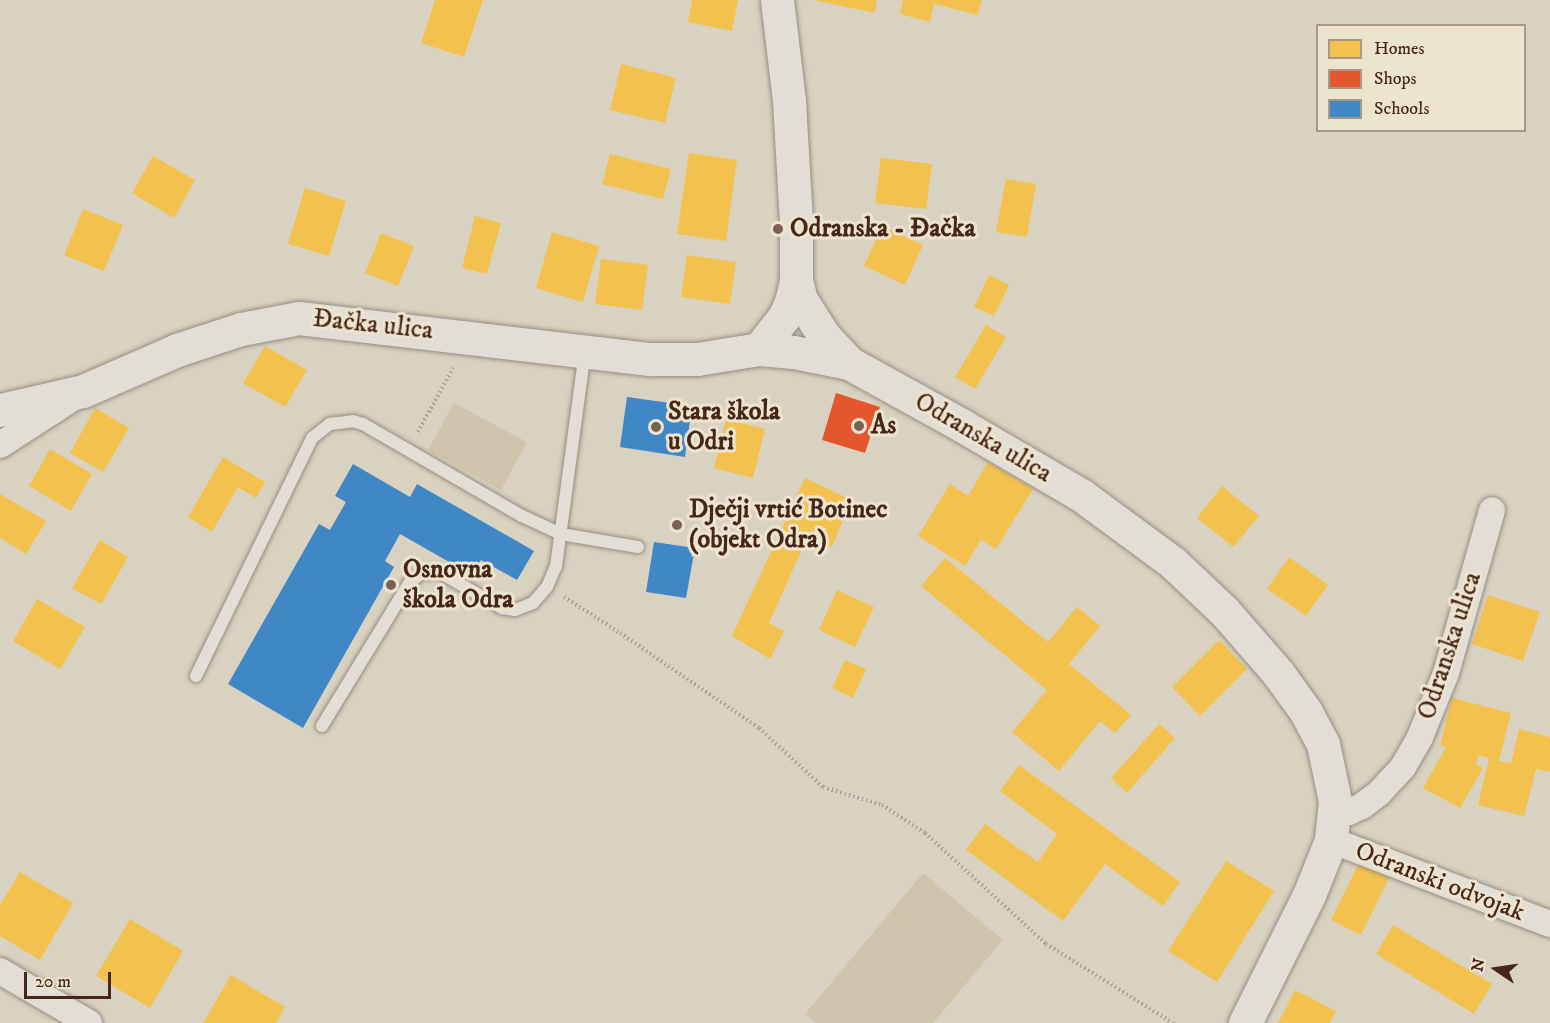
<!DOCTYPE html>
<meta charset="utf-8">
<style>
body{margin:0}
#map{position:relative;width:1550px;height:1023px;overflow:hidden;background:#dad2c0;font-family:"IM FELL DW Pica",serif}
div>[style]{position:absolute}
.green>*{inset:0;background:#d1c4ac}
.homes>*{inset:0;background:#f2c14e}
.shops>*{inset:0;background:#e4572e}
.schools>*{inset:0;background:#3f88c5}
.path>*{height:4px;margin-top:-2px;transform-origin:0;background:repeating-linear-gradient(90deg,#a7a199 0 1.5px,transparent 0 4.5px)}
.roads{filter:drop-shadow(0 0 2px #968d81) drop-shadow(0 0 2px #968d81)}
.lane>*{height:12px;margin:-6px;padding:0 6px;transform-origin:6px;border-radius:6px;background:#e2ded5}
.street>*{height:26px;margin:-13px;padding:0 13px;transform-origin:13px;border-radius:13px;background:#e2ded5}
.secondary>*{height:33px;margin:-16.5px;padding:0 16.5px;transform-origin:16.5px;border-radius:16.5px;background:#e2ded5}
.dots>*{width:16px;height:16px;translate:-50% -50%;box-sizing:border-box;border:3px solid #ede4d0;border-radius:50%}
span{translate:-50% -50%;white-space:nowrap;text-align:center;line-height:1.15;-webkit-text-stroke:6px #ede4d0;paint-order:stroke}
.poi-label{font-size:26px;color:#452617;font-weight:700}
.left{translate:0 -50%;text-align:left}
.street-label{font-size:26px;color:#452617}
.legend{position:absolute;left:1316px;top:24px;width:210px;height:108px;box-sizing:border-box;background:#ede4d0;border:2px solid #aa9886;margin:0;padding:8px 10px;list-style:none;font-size:18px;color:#452617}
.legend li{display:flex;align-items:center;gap:12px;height:30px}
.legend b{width:30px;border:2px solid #aa9886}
.north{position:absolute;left:1466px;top:939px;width:60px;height:60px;-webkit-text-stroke:4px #ede4d0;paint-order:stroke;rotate:283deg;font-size:16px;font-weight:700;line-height:24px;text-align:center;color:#452617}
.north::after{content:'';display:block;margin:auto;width:21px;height:27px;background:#452617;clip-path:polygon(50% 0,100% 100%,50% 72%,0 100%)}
.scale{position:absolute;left:24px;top:972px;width:87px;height:27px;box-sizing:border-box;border:3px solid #452617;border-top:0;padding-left:8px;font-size:18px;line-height:21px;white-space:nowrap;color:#452617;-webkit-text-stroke:4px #ede4d0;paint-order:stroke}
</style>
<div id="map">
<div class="green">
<div style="clip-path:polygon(454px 403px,527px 442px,501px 490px,428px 450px)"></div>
<div style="clip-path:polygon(923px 873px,1003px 940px,933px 1023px,815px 1023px,805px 1014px)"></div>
</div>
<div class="homes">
<div style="clip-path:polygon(435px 0,483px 0,464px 57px,421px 43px)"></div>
<div style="clip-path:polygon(692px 0,738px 0,732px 31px,688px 22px)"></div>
<div style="clip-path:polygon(813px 0,877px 0,875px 13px)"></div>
<div style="clip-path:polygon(903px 0,982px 0,978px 15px,934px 4px,930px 22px,900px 14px)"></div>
<div style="clip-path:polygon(621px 64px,676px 78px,665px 123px,610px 110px)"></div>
<div style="clip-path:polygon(689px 153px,737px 160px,726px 241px,677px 234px)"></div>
<div style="clip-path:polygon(610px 154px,671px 169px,663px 199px,602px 184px)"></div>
<div style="clip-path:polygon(153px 156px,195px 180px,174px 218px,132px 193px)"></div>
<div style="clip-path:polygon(881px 158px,932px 164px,926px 209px,875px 203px)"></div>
<div style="clip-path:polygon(1006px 179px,1036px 184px,1027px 237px,996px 232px)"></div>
<div style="clip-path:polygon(305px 188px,346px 201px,329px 256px,288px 244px)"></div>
<div style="clip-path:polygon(83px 209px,123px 225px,104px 271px,64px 255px)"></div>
<div style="clip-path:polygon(475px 216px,501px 223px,487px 274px,462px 268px)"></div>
<div style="clip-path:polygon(882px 226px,923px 245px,905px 285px,864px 266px)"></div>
<div style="clip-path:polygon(552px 232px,599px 246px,583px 302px,536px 288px)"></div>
<div style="clip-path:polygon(381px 233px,414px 246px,398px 286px,365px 273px)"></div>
<div style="clip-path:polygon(687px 255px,736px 262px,730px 304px,681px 297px)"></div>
<div style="clip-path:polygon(601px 259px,648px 265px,642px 310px,595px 304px)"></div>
<div style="clip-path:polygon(989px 275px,1009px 285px,994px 316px,974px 307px)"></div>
<div style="clip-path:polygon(986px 325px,1006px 337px,975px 389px,955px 377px)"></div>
<div style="clip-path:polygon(265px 346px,307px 370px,285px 407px,243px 383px)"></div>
<div style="clip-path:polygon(95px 408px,129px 428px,103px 472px,70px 453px)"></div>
<div style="clip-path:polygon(726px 419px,765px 429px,753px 478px,714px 468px)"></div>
<div style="clip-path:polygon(50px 449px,92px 474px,71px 511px,29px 486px)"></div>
<div style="clip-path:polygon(223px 457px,265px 482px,256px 498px,238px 487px,212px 532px,188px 517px)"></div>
<div style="clip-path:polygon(988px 462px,1033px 489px,996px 549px,981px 540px,965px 566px,918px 536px,950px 484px,968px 496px)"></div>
<div style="clip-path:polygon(805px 478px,851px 500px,832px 547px,809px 534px,769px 623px,784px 631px,770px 659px,732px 636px)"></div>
<div style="clip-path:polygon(1222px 486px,1259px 516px,1233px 547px,1197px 518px)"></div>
<div style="clip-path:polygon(0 494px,46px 521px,26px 554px,0 538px)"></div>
<div style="clip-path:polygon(100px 540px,128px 557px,101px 604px,72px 588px)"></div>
<div style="clip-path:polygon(1289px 557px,1328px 585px,1306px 616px,1267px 589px)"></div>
<div style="clip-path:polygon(945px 558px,1048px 642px,1077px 607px,1100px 626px,1069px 664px,1131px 715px,1115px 733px,1100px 721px,1059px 771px,1012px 732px,1047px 690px,921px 586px)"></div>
<div style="clip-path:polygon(837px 590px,874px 607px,855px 647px,819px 630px)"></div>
<div style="clip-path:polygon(1488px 595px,1540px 612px,1523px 661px,1472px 644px)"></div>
<div style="clip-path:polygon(37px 599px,85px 627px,60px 669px,13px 641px)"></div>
<div style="clip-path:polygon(1219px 640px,1247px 669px,1200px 716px,1172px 687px)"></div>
<div style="clip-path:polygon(845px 660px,866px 669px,853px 698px,832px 688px)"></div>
<div style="clip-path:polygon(1452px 698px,1511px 713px,1499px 761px,1511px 763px,1519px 729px,1550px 737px,1550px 772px,1536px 769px,1524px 816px,1478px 805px,1489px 758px,1478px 755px,1476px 764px,1483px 768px,1460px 808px,1423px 788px,1446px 747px,1440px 745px)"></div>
<div style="clip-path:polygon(1159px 724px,1175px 738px,1127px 793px,1111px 778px)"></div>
<div style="clip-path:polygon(1019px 765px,1180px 882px,1163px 906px,1105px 864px,1063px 921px,966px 850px,985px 824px,1038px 862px,1057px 834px,1000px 791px)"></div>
<div style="clip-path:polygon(1226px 861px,1274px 891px,1217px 982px,1168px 951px)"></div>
<div style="clip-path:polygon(1359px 863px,1389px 878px,1361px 935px,1331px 920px)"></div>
<div style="clip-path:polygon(20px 872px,73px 903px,40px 960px,0 936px,0 905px)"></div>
<div style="clip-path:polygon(130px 919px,183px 951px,150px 1008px,96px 976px)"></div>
<div style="clip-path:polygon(1393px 925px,1492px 984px,1474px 1014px,1376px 954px)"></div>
<div style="clip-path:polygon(231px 975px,285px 1007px,276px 1023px,203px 1023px)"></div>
<div style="clip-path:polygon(1295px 990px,1336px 1011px,1330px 1023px,1278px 1023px)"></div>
</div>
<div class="shops">
<div style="clip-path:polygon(836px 393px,880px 407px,865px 453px,822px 440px)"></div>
</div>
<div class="schools">
<div style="clip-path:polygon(627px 397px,692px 406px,685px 457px,620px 447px)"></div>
<div style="clip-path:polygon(353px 464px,410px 497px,417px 484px,534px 551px,517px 580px,481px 560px,472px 575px,400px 534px,385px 561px,394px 567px,303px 728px,228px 684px,319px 524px,330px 530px,346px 502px,335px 496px)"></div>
<div style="clip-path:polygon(654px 542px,695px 548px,686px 598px,646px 592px)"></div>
</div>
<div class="path">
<div style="left:418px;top:432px;width:73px;rotate:-61.3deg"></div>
<div style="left:564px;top:597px;width:67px;rotate:32.7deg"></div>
<div style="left:620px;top:633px;width:168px;rotate:34.4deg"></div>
<div style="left:759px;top:728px;width:87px;rotate:42.7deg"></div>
<div style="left:823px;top:787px;width:62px;rotate:17deg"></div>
<div style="left:882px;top:805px;width:51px;rotate:33.1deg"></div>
<div style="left:925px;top:833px;width:164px;rotate:42.5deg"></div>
<div style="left:1046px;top:944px;width:150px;rotate:31.9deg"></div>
</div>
<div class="roads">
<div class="lane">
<div style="left:196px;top:676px;width:265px;rotate:-64deg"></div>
<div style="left:312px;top:438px;width:23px;rotate:-38deg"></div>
<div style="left:330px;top:424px;width:23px;rotate:-7deg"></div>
<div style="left:353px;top:421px;width:10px;rotate:17deg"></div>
<div style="left:363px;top:424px;width:184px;rotate:30.1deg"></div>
<div style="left:522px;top:516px;width:43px;rotate:24.8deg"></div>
<div style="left:561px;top:534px;width:78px;rotate:9.6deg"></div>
<div style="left:322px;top:726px;width:169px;rotate:-58.6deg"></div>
<div style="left:410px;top:582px;width:15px;rotate:-37deg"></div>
<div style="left:422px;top:573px;width:17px;rotate:-3deg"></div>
<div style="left:439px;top:572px;width:73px;rotate:29.7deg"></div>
<div style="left:502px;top:608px;width:13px;rotate:9deg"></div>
<div style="left:515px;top:610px;width:19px;rotate:-21deg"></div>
<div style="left:533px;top:603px;width:21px;rotate:-49deg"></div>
<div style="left:547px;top:587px;width:23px;rotate:-67deg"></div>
<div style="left:556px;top:566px;width:216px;rotate:-82.3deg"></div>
</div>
<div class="street">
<div style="left:0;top:445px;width:87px;rotate:-32.8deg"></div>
<div style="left:1335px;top:813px;width:14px;rotate:-4deg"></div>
<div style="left:1349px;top:812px;width:14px;rotate:-25deg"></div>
<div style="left:1362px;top:806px;width:21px;rotate:-37deg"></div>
<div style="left:1379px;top:793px;width:35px;rotate:-47deg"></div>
<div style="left:1403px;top:767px;width:34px;rotate:-60deg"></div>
<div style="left:1420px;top:737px;width:69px;rotate:-67.9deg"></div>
<div style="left:1446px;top:673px;width:169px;rotate:-74.2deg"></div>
<div style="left:1331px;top:840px;width:235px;rotate:21deg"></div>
<div style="left:0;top:971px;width:103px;rotate:30.3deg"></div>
</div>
<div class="secondary">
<div style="left:777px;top:0;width:102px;rotate:83.2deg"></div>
<div style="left:789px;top:101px;width:121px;rotate:86.7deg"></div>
<div style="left:796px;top:222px;width:58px;rotate:90deg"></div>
<div style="left:796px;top:280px;width:21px;rotate:76deg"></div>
<div style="left:801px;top:300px;width:43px;rotate:57.4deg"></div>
<div style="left:824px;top:336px;width:37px;rotate:47deg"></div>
<div style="left:849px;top:363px;width:130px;rotate:28.9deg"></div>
<div style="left:963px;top:426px;width:137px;rotate:30.3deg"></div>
<div style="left:1081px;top:495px;width:113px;rotate:36.4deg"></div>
<div style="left:1172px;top:562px;width:71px;rotate:43.3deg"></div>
<div style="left:1224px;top:611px;width:82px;rotate:48.9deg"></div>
<div style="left:1278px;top:673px;width:48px;rotate:54.3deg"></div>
<div style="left:1306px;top:712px;width:36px;rotate:62deg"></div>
<div style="left:1323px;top:744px;width:58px;rotate:78.1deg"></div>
<div style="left:1335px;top:801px;width:39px;rotate:96deg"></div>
<div style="left:1331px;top:840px;width:59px;rotate:111.8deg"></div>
<div style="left:1309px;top:895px;width:143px;rotate:116.6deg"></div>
<div style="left:759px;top:349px;width:41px;rotate:-52deg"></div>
<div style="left:784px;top:317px;width:17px;rotate:-65deg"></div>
<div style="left:791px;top:302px;width:23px;rotate:-77deg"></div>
<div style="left:0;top:410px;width:85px;rotate:-12.9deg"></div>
<div style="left:83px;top:391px;width:103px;rotate:-23.6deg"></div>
<div style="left:177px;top:350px;width:67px;rotate:-18.2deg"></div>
<div style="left:241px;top:329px;width:59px;rotate:-10.7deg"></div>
<div style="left:299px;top:318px;width:353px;rotate:6.7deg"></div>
<div style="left:650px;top:359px;width:47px"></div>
<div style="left:697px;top:359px;width:63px;rotate:-9.2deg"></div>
<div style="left:759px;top:349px;width:34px;rotate:5deg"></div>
<div style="left:793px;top:352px;width:57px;rotate:11.1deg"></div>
</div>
</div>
<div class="dots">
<div style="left:778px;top:229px;background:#796252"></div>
<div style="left:859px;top:426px;background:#796252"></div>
<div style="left:656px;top:427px;background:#796252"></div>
<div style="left:677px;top:525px;background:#796252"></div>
<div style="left:391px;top:585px;background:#796252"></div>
</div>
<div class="poi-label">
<span class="left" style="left:790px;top:229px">Odranska - Đačka</span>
<span class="left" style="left:668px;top:427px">Stara škola<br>u Odri</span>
<span class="left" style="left:871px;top:426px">As</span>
<span class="left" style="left:689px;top:525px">Dječji vrtić Botinec<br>(objekt Odra)</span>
<span class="left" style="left:403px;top:585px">Osnovna<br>škola Odra</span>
</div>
<div class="street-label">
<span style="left:373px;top:325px;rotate:6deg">Đačka ulica</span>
<span style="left:983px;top:438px;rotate:30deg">Odranska ulica</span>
<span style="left:1450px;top:646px;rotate:-72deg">Odranska ulica</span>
<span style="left:1440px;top:882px;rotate:21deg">Odranski odvojak</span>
</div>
<ul class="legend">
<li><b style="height:16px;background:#f2c14e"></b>Homes</li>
<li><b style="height:16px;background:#e4572e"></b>Shops</li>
<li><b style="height:16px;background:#3f88c5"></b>Schools</li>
</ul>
<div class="north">N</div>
<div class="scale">20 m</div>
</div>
